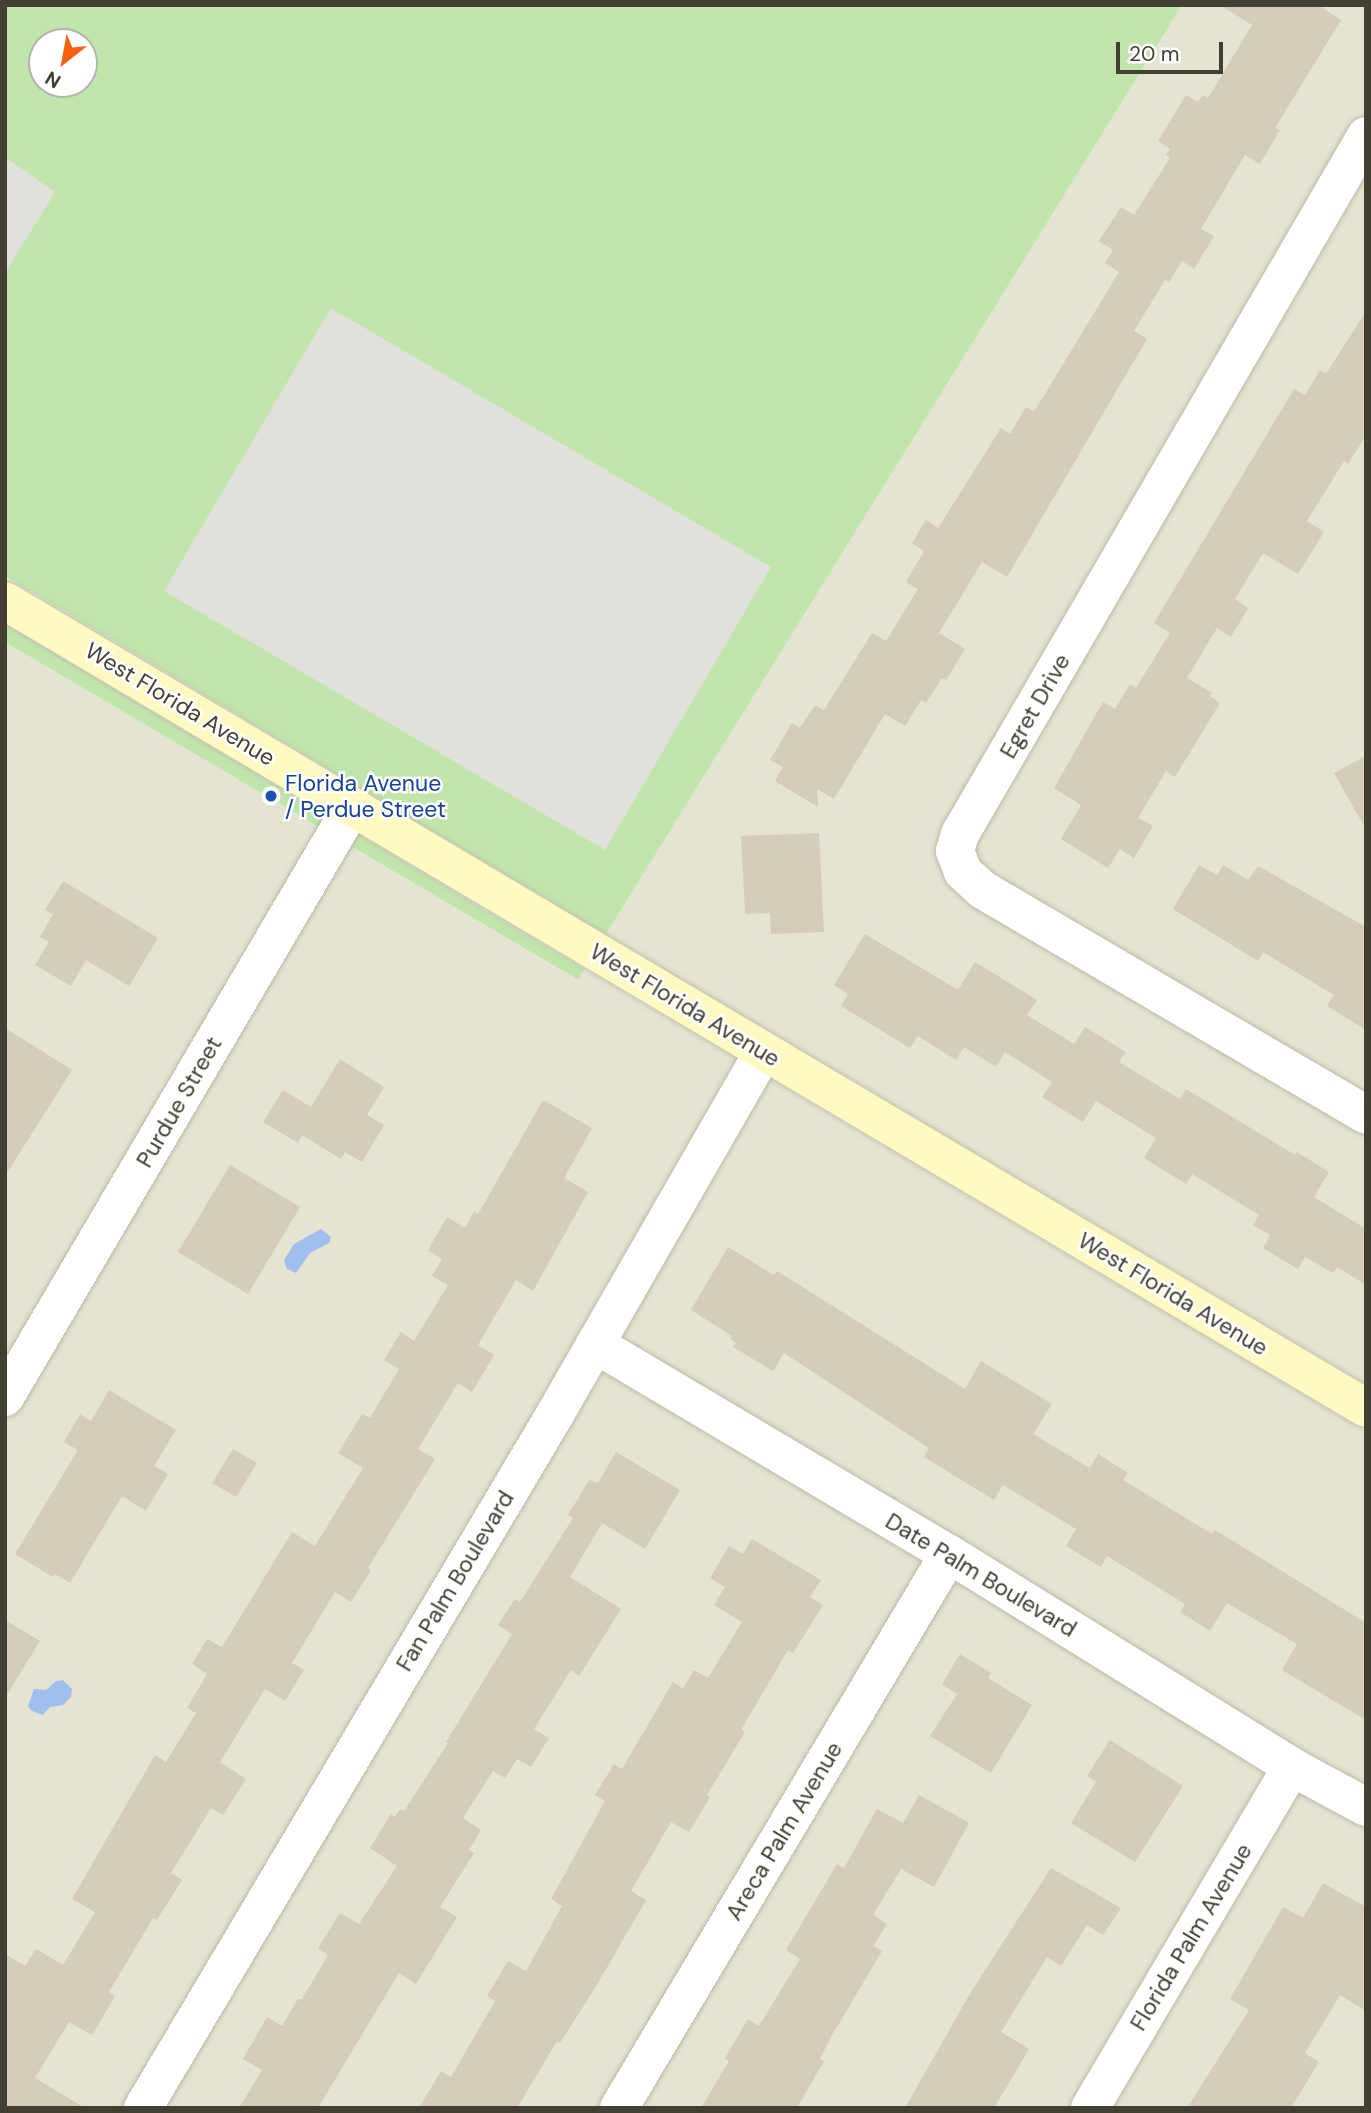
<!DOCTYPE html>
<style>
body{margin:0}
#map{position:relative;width:1371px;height:2113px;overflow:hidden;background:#f1f0e3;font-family:"DM Sans",sans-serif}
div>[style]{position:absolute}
.residential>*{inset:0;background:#e5e3d1}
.green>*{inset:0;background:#c1e6ac}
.parking>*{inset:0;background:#e2e0dc}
.water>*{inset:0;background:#9fbfee}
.building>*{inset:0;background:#d3cdb9}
.roads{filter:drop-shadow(0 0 2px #bcb9a6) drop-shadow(0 0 2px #bcb9a6)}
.street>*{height:38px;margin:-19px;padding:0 19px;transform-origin:19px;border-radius:19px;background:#fff}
.secondary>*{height:38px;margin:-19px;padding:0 19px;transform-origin:19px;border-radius:19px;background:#fefac1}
.dots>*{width:19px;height:19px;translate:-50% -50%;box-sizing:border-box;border:4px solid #fff;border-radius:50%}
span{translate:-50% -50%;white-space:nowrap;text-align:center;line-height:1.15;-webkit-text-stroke:5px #fff;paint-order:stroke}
.street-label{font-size:23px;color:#434033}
.transit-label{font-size:23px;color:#164399}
.left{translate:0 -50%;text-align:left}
.frame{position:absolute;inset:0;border:7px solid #434033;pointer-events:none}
.north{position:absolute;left:28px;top:28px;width:70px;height:70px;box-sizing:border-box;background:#fff;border:2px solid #b4b3ad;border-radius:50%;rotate:211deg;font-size:19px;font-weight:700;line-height:28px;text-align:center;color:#434033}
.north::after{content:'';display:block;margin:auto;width:24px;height:32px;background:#f76114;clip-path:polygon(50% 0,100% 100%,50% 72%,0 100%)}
.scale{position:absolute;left:1116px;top:42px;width:107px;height:32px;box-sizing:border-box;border:4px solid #434033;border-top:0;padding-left:9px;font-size:21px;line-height:24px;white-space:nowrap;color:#434033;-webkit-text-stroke:5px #fff;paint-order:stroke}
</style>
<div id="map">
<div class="residential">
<div style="clip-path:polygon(1182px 5px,1366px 5px,1366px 1384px,606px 934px)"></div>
<div style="clip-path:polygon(5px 642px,577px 980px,584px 969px,1366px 1432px,1366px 2108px,5px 2108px)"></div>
</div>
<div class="green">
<div style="clip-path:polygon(evenodd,5px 5px,1182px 5px,606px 934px,5px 576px,5px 5px,42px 42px,84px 42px,84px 84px,42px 84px,42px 42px)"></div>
<div style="clip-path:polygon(5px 624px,584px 969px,578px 980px,5px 642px)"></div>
</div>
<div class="parking">
<div style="clip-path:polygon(5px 157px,55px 192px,5px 273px)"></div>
<div style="clip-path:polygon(331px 308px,771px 567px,605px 850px,164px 591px)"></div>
</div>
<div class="water">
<div style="clip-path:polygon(321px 1229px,331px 1237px,329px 1243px,310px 1253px,296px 1273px,287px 1269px,284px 1260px,294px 1244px)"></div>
<div style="clip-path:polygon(63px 1680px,72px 1689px,71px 1697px,63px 1705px,50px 1707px,43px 1715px,32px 1711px,28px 1706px,34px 1689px,46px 1690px,56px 1681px)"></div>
</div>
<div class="building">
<div style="clip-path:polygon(1220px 5px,1318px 5px,1341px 20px,1275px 128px,1280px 130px,1260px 164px,1245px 155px,1201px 229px,1214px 236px,1194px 269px,1182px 261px,1169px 282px,1165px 280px,1134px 331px,1147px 339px,1007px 577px,982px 562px,939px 633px,965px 649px,946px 680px,942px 678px,926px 703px,921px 700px,905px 726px,885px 714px,834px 799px,817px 789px,818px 807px,775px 781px,783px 767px,770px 760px,792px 723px,800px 728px,815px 705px,824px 710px,872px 633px,886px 641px,918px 589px,906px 582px,924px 551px,912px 543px,926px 520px,938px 528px,1001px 428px,1010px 434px,1026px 407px,1034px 412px,1119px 272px,1105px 263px,1113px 250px,1099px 241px,1121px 207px,1134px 215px,1170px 158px,1166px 155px,1170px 149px,1158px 141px,1186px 95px,1198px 102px,1203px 95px,1208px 98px,1252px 25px)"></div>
<div style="clip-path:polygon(1366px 311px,1366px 435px,1348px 464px,1344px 461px,1307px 521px,1324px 532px,1298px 574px,1263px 553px,1235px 599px,1248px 608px,1231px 637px,1217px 628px,1187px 678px,1212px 693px,1210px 696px,1220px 703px,1175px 777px,1166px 771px,1138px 818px,1153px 826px,1134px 858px,1120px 849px,1108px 868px,1061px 839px,1081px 805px,1054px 788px,1103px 702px,1115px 709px,1130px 684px,1136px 688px,1170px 633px,1154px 623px,1294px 389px,1305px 395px,1320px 370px,1326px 374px)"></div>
<div style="clip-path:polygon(1366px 756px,1366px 829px,1334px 773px)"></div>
<div style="clip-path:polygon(819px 833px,824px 932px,771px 934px,770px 913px,745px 914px,741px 836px)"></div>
<div style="clip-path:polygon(1199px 865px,1217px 875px,1223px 865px,1248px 880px,1258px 866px,1366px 927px,1366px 1030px,1327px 1006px,1334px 995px,1263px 952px,1258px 961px,1173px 909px)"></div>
<div style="clip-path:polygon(63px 881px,158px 938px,129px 986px,86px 960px,71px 986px,35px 965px,49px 942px,40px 937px,53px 914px,45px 910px)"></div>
<div style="clip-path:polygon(865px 934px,958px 990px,975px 962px,1037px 1000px,1027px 1015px,1074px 1044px,1085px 1027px,1126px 1052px,1119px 1062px,1180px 1099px,1186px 1089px,1295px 1155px,1297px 1152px,1329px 1172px,1314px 1197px,1366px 1229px,1366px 1285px,1337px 1267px,1333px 1273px,1305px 1257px,1298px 1269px,1263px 1248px,1270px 1235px,1253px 1225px,1259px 1215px,1192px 1174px,1186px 1184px,1144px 1158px,1156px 1138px,1096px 1101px,1083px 1122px,1042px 1097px,1052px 1082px,1005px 1052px,996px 1067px,964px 1047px,956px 1060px,918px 1036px,910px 1048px,841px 1006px,848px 994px,834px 985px)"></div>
<div style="clip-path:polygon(5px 1028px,72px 1070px,5px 1176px)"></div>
<div style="clip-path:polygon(340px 1059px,384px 1087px,367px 1115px,384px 1125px,362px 1162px,345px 1152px,341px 1159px,302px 1135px,298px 1143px,263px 1122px,283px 1090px,311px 1107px)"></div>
<div style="clip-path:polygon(543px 1100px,592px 1128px,564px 1178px,588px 1192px,533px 1291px,516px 1280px,478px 1345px,494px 1355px,472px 1392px,458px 1383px,418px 1449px,435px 1459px,368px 1568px,371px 1570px,351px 1602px,335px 1592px,292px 1663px,304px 1670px,285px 1701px,265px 1689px,220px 1762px,246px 1779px,223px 1815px,211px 1808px,171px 1873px,182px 1880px,157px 1920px,153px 1918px,109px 1992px,115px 1996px,92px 2035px,69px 2022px,35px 2078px,85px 2108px,5px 2108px,5px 1954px,25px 1966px,36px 1949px,63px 1965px,95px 1912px,72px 1899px,155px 1755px,166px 1762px,196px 1713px,187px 1708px,207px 1674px,192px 1664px,207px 1639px,222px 1647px,292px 1532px,315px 1546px,363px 1468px,338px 1453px,362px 1414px,370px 1418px,399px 1369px,384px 1360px,401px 1332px,414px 1341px,448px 1285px,432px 1276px,442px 1259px,428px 1250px,447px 1217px,465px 1228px,474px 1212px,478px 1214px)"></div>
<div style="clip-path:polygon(230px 1165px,300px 1207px,248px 1294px,178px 1252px)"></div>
<div style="clip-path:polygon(728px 1247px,774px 1275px,777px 1271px,965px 1389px,981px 1361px,1052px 1404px,1033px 1434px,1090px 1468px,1098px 1454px,1128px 1473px,1123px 1480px,1212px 1534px,1215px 1530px,1366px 1623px,1366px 1720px,1282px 1670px,1297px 1644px,1227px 1603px,1210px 1631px,1180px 1612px,1185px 1604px,1107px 1556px,1101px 1567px,1066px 1546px,1076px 1529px,1003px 1485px,994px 1500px,924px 1457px,929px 1448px,784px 1353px,773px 1371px,733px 1347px,736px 1343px,730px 1339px,732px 1336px,691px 1310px)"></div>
<div style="clip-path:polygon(109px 1390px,176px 1430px,154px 1466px,168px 1474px,146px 1511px,122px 1496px,70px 1583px,55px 1574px,53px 1577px,15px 1554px,78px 1450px,64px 1442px,80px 1414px,91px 1421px)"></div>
<div style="clip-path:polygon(233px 1449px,257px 1463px,236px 1497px,212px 1483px)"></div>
<div style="clip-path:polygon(616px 1452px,680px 1490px,645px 1549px,602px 1523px,570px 1577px,621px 1609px,579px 1676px,571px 1670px,534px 1729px,549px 1738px,531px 1767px,517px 1759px,505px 1778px,493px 1771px,463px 1818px,481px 1830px,469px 1850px,474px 1853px,440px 1907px,457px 1917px,416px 1984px,399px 1973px,318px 2108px,239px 2108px,262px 2070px,243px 2059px,267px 2017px,282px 2026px,298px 1999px,302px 1999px,328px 1955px,318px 1948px,340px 1913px,359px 1924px,397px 1866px,370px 1848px,391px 1814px,395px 1817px,400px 1809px,404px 1811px,448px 1743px,446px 1742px,512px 1634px,498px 1625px,515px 1599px,520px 1602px,573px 1518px,568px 1515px,589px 1480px,598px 1483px)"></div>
<div style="clip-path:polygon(752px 1539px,821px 1580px,810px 1597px,823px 1605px,793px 1653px,788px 1650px,741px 1730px,745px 1732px,707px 1795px,710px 1797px,689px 1832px,671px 1822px,631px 1891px,646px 1900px,598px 1983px,560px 2043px,557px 2041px,517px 2108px,419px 2108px,441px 2071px,451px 2077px,495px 2001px,487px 1996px,508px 1961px,526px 1971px,562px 1906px,551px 1899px,605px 1801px,595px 1795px,614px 1764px,622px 1769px,673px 1682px,683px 1689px,694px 1670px,708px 1678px,742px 1622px,714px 1605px,725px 1587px,710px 1578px,729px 1546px,743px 1554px)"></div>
<div style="clip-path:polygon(5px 1620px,40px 1641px,5px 1698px)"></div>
<div style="clip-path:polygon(960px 1654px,991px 1673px,988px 1678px,1032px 1705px,991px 1773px,930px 1736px,957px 1694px,942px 1684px)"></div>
<div style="clip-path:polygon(1110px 1740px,1183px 1786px,1135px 1862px,1071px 1823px,1096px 1782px,1087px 1776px)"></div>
<div style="clip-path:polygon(919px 1795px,969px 1823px,934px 1887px,901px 1869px,873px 1915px,887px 1924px,873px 1946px,882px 1951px,831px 2037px,820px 2059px,824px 2061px,797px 2108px,701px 2108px,729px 2061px,725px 2058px,748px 2019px,759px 2026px,800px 1959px,786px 1950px,837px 1864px,844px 1868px,877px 1809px,903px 1823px)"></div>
<div style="clip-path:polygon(1051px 1868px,1121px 1908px,1103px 1935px,1087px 1925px,1061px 1966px,1047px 1957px,1001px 2032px,1029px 2049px,994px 2108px,905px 2108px,971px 1992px)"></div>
<div style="clip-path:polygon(1323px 1883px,1366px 1907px,1366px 2011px,1340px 1995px,1305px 2053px,1319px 2062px,1291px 2108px,1187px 2108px,1249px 2010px,1230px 1999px,1283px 1907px,1303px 1918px)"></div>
</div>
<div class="roads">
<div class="street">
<div style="left:1366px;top:136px;width:807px;rotate:120.18deg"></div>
<div style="left:960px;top:834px;width:18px;rotate:106deg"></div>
<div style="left:955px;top:851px;width:22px;rotate:69deg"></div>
<div style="left:963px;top:872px;width:27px;rotate:42deg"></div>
<div style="left:983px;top:890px;width:444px;rotate:30.4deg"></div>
<div style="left:595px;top:1344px;width:412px;rotate:30.7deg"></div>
<div style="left:949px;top:1554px;width:404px;rotate:31.8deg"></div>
<div style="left:1292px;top:1767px;width:84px;rotate:28.4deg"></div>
<div style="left:5px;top:1397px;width:684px;rotate:-59.54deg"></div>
<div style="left:143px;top:2108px;width:805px;rotate:-59.29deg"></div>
<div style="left:554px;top:1416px;width:420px;rotate:-60.1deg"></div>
<div style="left:619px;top:2108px;width:645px;rotate:-59.22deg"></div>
<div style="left:1090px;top:2108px;width:396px;rotate:-59.4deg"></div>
</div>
<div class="secondary">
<div style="left:5px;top:601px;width:1582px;rotate:30.67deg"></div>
</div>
</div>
<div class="dots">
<div style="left:271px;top:796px;background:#1a4fb4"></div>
</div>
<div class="street-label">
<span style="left:180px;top:704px;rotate:31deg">West Florida Avenue</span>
<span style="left:1035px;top:706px;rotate:-60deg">Egret Drive</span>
<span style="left:685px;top:1005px;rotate:31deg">West Florida Avenue</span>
<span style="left:179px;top:1102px;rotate:-60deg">Purdue Street</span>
<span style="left:1173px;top:1294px;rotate:31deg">West Florida Avenue</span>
<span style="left:981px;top:1575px;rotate:31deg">Date Palm Boulevard</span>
<span style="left:455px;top:1581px;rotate:-59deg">Fan Palm Boulevard</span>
<span style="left:784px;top:1831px;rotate:-59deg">Areca Palm Avenue</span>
<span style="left:1191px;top:1937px;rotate:-59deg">Florida Palm Avenue</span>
</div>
<div class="transit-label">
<span class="left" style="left:285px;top:796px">Florida Avenue<br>/ Perdue Street</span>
</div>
<div class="frame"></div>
<div class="north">N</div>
<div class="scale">20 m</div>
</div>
